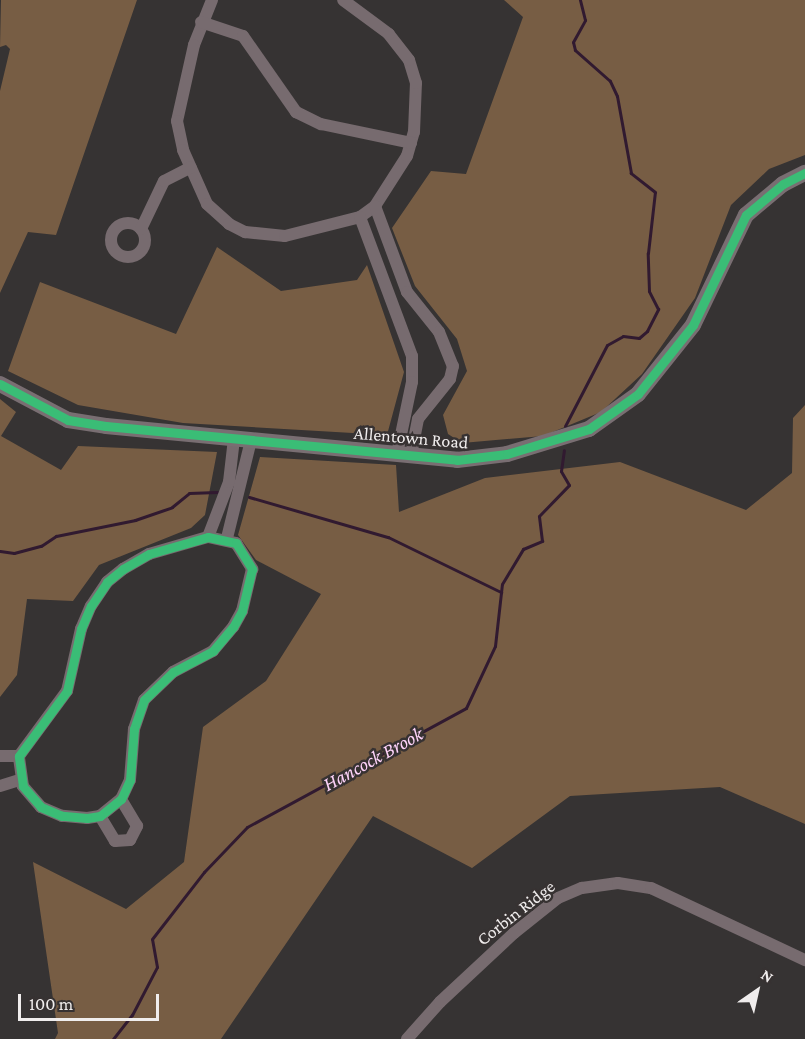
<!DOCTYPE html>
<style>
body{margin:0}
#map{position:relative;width:805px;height:1039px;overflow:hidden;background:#363333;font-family:"Crimson Pro",serif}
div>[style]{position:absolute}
.forest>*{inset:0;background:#775d44}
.stream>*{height:3px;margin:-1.5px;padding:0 1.5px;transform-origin:1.5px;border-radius:1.5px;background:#311a30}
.street>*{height:12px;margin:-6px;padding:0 6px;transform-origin:6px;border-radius:6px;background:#776b6f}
.street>.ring{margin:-6px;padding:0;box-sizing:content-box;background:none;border:12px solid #776b6f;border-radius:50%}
.secondary>*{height:16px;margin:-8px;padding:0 8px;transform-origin:8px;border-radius:8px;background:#796e72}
.cycleway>*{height:9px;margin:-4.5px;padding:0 4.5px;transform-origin:4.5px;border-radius:4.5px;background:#3abd76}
span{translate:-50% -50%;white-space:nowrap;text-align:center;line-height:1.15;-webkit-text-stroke:5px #373232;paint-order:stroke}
.street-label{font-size:18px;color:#f0eded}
.water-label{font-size:20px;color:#fed3fa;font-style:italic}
.north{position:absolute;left:727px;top:961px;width:60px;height:60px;-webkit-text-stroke:4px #373232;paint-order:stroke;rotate:34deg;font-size:16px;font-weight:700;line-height:24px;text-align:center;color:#f0eded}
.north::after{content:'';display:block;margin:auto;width:21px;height:27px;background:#f0eded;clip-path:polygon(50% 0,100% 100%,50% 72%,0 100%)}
.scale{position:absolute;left:18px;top:994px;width:141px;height:27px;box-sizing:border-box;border:3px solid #f0eded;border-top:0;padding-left:8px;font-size:18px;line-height:21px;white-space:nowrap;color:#f0eded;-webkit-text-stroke:4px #373232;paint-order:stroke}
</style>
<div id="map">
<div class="forest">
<div style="clip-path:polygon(1px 0,137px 0,56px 235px,28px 232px,0 293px,0 91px,10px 49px,6px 45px,0 47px)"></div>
<div style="clip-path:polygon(504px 0,805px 0,805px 155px,769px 169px,731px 205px,695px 298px,642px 374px,601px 412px,543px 436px,462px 443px,448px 434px,443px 415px,467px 371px,457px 339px,415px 286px,392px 228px,431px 171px,466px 174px,523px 17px)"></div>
<div style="clip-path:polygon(217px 247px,281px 291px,357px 280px,367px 265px,404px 372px,387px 435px,183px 423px,78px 405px,8px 371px,40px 282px,176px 334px)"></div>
<div style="clip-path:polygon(0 399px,16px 412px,1px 436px,61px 470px,78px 446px,217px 452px,205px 515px,191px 528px,99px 565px,73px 601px,27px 599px,17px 675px,0 697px)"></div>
<div style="clip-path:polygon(805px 405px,805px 824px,720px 787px,570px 796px,472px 868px,373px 816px,221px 1039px,55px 1039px,58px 1033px,33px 862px,126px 909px,184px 862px,203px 727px,266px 681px,321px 594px,256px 560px,238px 535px,260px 457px,396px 465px,399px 512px,485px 478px,620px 462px,746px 510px,792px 473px,793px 418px)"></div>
</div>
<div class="stream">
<div style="left:565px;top:426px;width:91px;rotate:-62.6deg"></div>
<div style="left:607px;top:345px;width:18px;rotate:-29deg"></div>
<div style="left:623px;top:336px;width:16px;rotate:7deg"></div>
<div style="left:639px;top:338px;width:11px;rotate:-41deg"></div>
<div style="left:647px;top:331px;width:25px;rotate:-63deg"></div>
<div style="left:658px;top:309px;width:20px;rotate:-117deg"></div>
<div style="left:649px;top:291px;width:38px;rotate:-92deg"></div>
<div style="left:648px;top:253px;width:61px;rotate:-83.5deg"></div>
<div style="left:655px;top:192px;width:31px;rotate:-142deg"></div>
<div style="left:631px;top:173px;width:78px;rotate:-100.3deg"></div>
<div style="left:617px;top:96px;width:17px;rotate:-115deg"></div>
<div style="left:610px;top:81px;width:47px;rotate:-138.5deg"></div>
<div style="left:575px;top:50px;width:8px;rotate:-104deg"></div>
<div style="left:573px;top:42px;width:25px;rotate:-61deg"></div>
<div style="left:585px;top:20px;width:21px;rotate:-104deg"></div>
<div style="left:249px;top:497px;width:145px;rotate:16.1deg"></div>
<div style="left:388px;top:537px;width:126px;rotate:26deg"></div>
<div style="left:0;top:551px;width:14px;rotate:8deg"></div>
<div style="left:14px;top:553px;width:28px;rotate:-15deg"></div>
<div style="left:41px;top:546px;width:18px;rotate:-34deg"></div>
<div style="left:56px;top:536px;width:81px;rotate:-11.4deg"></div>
<div style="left:135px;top:520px;width:39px;rotate:-19deg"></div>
<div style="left:172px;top:507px;width:22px;rotate:-39deg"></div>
<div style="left:189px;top:493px;width:28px;rotate:-2deg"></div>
<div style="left:113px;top:1039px;width:31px;rotate:-52deg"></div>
<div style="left:132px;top:1015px;width:54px;rotate:-62.5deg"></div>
<div style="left:157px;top:967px;width:28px;rotate:-100deg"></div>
<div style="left:152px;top:939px;width:85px;rotate:-52.2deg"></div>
<div style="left:204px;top:872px;width:62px;rotate:-46.3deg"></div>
<div style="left:247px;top:827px;width:249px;rotate:-28.5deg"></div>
<div style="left:466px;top:708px;width:68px;rotate:-64.9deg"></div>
<div style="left:495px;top:646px;width:62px;rotate:-83.6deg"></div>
<div style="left:502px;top:584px;width:41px;rotate:-59deg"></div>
<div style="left:523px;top:549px;width:21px;rotate:-23deg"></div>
<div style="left:542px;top:541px;width:25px;rotate:-97deg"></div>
<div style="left:539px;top:516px;width:43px;rotate:-45.9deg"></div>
<div style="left:569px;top:485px;width:16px;rotate:-120deg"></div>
<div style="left:561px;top:471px;width:21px;rotate:-82deg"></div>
</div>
<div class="street">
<div style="left:212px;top:0;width:48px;rotate:111.8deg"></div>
<div style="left:194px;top:45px;width:78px;rotate:102.6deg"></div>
<div style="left:177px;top:121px;width:30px;rotate:78deg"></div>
<div style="left:183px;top:150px;width:59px;rotate:66deg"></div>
<div style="left:207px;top:204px;width:30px;rotate:42deg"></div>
<div style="left:229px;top:224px;width:18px;rotate:27deg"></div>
<div style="left:245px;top:232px;width:40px;rotate:5.7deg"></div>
<div style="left:285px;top:236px;width:77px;rotate:-14.2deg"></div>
<div style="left:360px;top:217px;width:19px;rotate:-36deg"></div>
<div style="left:375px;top:206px;width:59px;rotate:-57.4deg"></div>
<div style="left:407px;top:156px;width:25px;rotate:-74deg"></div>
<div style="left:414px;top:132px;width:49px;rotate:-87.7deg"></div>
<div style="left:416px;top:83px;width:24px;rotate:-107deg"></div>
<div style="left:409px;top:60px;width:33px;rotate:-128deg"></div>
<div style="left:389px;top:34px;width:57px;rotate:-143.5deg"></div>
<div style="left:201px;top:22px;width:44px;rotate:18.4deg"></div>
<div style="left:243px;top:36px;width:93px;rotate:55.1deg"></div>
<div style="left:296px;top:112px;width:28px;rotate:26deg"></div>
<div style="left:321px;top:124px;width:92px;rotate:11.9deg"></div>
<div style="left:375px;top:206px;width:92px;rotate:69.6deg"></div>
<div style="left:407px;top:292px;width:51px;rotate:51.3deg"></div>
<div style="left:439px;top:332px;width:37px;rotate:68deg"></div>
<div style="left:453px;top:366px;width:13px;rotate:103deg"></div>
<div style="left:450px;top:379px;width:51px;rotate:128.7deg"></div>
<div style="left:418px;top:419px;width:38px;rotate:101deg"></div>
<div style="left:360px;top:217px;width:148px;rotate:69.5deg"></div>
<div style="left:412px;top:356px;width:26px;rotate:90deg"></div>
<div style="left:412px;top:382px;width:74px;rotate:101.8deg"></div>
<div class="ring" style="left:111px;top:223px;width:22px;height:22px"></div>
<div style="left:141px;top:229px;width:53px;rotate:-64.4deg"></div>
<div style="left:164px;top:181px;width:30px;rotate:-27deg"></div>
<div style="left:208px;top:537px;width:29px;rotate:12deg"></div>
<div style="left:236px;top:543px;width:31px;rotate:58deg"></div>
<div style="left:252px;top:569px;width:43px;rotate:103.4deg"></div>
<div style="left:242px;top:611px;width:18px;rotate:119deg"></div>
<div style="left:233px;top:627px;width:31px;rotate:130deg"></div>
<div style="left:213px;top:651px;width:45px;rotate:152.3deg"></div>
<div style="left:173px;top:672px;width:40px;rotate:136deg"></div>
<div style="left:144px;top:700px;width:31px;rotate:109deg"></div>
<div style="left:134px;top:729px;width:51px;rotate:94.5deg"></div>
<div style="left:130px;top:780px;width:21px;rotate:115deg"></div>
<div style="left:121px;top:799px;width:27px;rotate:141deg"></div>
<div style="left:100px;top:816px;width:13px;rotate:171deg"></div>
<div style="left:87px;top:818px;width:25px;rotate:-175deg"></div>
<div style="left:62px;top:816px;width:23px;rotate:-157deg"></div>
<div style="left:41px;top:807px;width:28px;rotate:-131deg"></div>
<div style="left:23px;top:786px;width:30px;rotate:-98deg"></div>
<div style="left:19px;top:756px;width:81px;rotate:-53.6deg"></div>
<div style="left:67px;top:691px;width:64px;rotate:-77.3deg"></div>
<div style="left:81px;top:629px;width:25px;rotate:-67deg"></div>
<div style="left:91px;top:606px;width:29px;rotate:-56deg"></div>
<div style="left:107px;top:582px;width:21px;rotate:-39deg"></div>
<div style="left:123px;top:569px;width:30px;rotate:-30deg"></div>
<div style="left:149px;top:554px;width:61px;rotate:-16.1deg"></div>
<div style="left:208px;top:537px;width:59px;rotate:-69.1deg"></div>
<div style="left:229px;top:482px;width:43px;rotate:-83.4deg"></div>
<div style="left:227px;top:538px;width:101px;rotate:-76.2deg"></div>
<div style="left:0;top:756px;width:19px"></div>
<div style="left:0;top:786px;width:21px;rotate:-17deg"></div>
<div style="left:100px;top:816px;width:29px;rotate:59deg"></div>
<div style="left:115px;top:841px;width:15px;rotate:-4deg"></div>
<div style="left:130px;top:840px;width:16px;rotate:-63deg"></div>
<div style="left:137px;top:826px;width:31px;rotate:-121deg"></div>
<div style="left:407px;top:1039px;width:50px;rotate:-48.3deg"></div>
<div style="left:440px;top:1002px;width:101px;rotate:-43deg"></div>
<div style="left:514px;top:933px;width:56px;rotate:-38.5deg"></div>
<div style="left:558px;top:898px;width:26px;rotate:-23deg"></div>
<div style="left:582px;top:888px;width:36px;rotate:-8deg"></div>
<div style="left:618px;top:883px;width:33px;rotate:9deg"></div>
<div style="left:651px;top:888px;width:170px;rotate:25.1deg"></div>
</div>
<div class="secondary">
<div style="left:0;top:384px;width:77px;rotate:27.9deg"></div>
<div style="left:68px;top:420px;width:38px;rotate:9deg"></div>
<div style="left:106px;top:426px;width:353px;rotate:5.5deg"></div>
<div style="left:457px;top:460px;width:50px;rotate:-6.8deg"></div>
<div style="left:507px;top:454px;width:86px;rotate:-17deg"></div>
<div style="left:589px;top:429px;width:60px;rotate:-35.5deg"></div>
<div style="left:638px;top:394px;width:88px;rotate:-51.4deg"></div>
<div style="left:693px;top:325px;width:122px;rotate:-64.3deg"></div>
<div style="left:746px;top:215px;width:48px;rotate:-40deg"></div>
<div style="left:783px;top:184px;width:25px;rotate:-27deg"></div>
</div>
<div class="cycleway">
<div style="left:0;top:384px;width:77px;rotate:27.9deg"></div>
<div style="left:68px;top:420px;width:38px;rotate:9deg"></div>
<div style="left:106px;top:426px;width:353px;rotate:5.5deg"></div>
<div style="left:457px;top:460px;width:50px;rotate:-6.8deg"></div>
<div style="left:507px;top:454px;width:86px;rotate:-17deg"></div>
<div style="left:589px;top:429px;width:60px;rotate:-35.5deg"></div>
<div style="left:638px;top:394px;width:88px;rotate:-51.4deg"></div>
<div style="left:693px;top:325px;width:122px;rotate:-64.3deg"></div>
<div style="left:746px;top:215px;width:48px;rotate:-40deg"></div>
<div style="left:783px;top:184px;width:25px;rotate:-27deg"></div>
<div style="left:208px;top:537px;width:29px;rotate:12deg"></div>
<div style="left:236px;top:543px;width:31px;rotate:58deg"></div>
<div style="left:252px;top:569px;width:43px;rotate:103.4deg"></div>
<div style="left:242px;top:611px;width:18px;rotate:119deg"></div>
<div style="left:233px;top:627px;width:31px;rotate:130deg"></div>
<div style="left:213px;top:651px;width:45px;rotate:152.3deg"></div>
<div style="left:173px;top:672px;width:40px;rotate:136deg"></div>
<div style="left:144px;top:700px;width:31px;rotate:109deg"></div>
<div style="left:134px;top:729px;width:51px;rotate:94.5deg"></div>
<div style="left:130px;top:780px;width:21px;rotate:115deg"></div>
<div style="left:121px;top:799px;width:27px;rotate:141deg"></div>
<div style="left:100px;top:816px;width:13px;rotate:171deg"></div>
<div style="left:87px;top:818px;width:25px;rotate:-175deg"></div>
<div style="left:62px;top:816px;width:23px;rotate:-157deg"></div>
<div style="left:41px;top:807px;width:28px;rotate:-131deg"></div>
<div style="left:23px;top:786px;width:30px;rotate:-98deg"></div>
<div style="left:19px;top:756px;width:81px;rotate:-53.6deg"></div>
<div style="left:67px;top:691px;width:64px;rotate:-77.3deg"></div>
<div style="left:81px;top:629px;width:25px;rotate:-67deg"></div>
<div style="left:91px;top:606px;width:29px;rotate:-56deg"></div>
<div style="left:107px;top:582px;width:21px;rotate:-39deg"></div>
<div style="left:123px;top:569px;width:30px;rotate:-30deg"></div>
<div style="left:149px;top:554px;width:61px;rotate:-16.1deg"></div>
</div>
<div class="street-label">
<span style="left:411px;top:438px;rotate:5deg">Allentown Road</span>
<span style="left:516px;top:913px;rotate:-38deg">Corbin Ridge</span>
</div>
<div class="water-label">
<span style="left:373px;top:759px;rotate:-29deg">Hancock Brook</span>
</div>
<div class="north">N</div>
<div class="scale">100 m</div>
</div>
